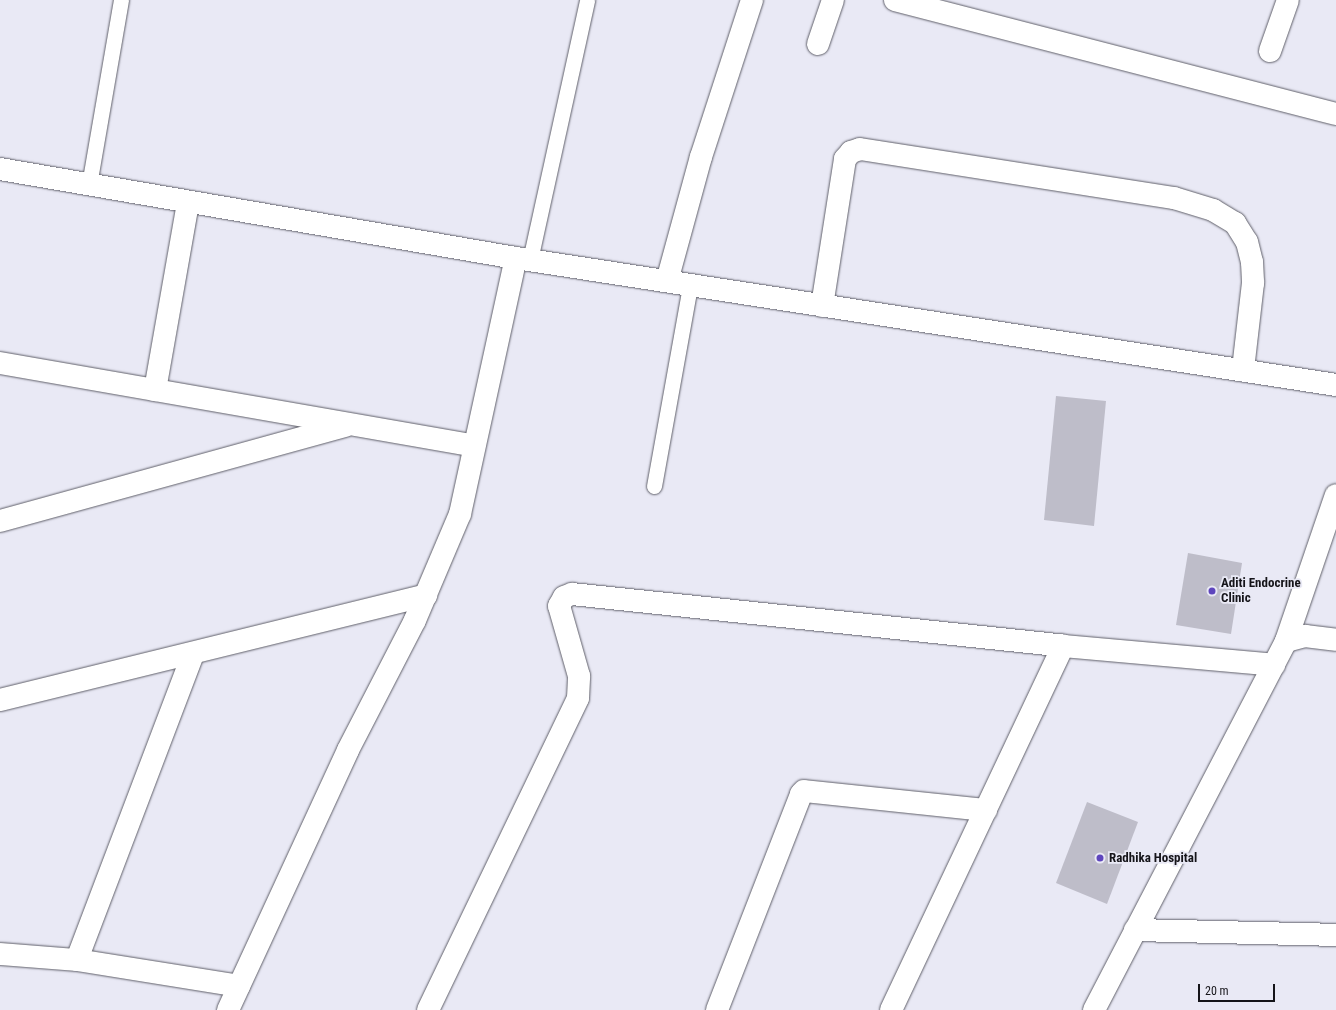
<!DOCTYPE html>
<style>
body{margin:0}
#map{position:relative;width:1336px;height:1010px;overflow:hidden;background:#e9e9f5;font-family:"Roboto Condensed",sans-serif}
div>[style]{position:absolute}
.building>*{inset:0;background:#bebdc9}
.roads{filter:drop-shadow(0 0 1px #5f5f69) drop-shadow(0 0 1px #5f5f69)}
.lane>*{height:15px;margin:-7.5px;padding:0 7.5px;transform-origin:7.5px;border-radius:7.5px;background:#fff}
.street>*{height:22px;margin:-11px;padding:0 11px;transform-origin:11px;border-radius:11px;background:#fff}
.secondary>*{height:22px;margin:-11px;padding:0 11px;transform-origin:11px;border-radius:11px;background:#fff}
.dots>*{width:11px;height:11px;translate:-50% -50%;box-sizing:border-box;border:2px solid #e9e9f5;border-radius:50%}
span{translate:-50% -50%;white-space:nowrap;text-align:center;line-height:1.15;-webkit-text-stroke:3.5px #e9e9f5;paint-order:stroke}
.poi-label{font-size:13px;color:#151419;font-weight:700}
.left{translate:0 -50%;text-align:left}
.scale{position:absolute;left:1198px;top:984px;width:77px;height:18px;box-sizing:border-box;border:2px solid #151419;border-top:0;padding-left:5px;font-size:12px;line-height:14px;white-space:nowrap;color:#151419;-webkit-text-stroke:3px #e9e9f5;paint-order:stroke}
</style>
<div id="map">
<div class="building">
<div style="clip-path:polygon(1056px 396px,1106px 401px,1094px 526px,1044px 520px)"></div>
<div style="clip-path:polygon(1188px 553px,1242px 563px,1231px 634px,1176px 625px)"></div>
<div style="clip-path:polygon(1087px 802px,1138px 822px,1107px 904px,1056px 883px)"></div>
</div>
<div class="roads">
<div class="lane">
<div style="left:89px;top:185px;width:188px;rotate:-80.2deg"></div>
<div style="left:530px;top:260px;width:266px;rotate:-77.6deg"></div>
<div style="left:654px;top:486px;width:204px;rotate:-79.8deg"></div>
</div>
<div class="street">
<div style="left:895px;top:0;width:455px;rotate:14.5deg"></div>
<div style="left:818px;top:44px;width:46px;rotate:-71.2deg"></div>
<div style="left:1270px;top:51px;width:54px;rotate:-70.6deg"></div>
<div style="left:667px;top:281px;width:129px;rotate:-74.7deg"></div>
<div style="left:701px;top:157px;width:165px;rotate:-72deg"></div>
<div style="left:822px;top:306px;width:149px;rotate:-81.1deg"></div>
<div style="left:845px;top:159px;width:9px;rotate:-49deg"></div>
<div style="left:851px;top:152px;width:9px;rotate:-18deg"></div>
<div style="left:860px;top:149px;width:318px;rotate:8.9deg"></div>
<div style="left:1174px;top:198px;width:41px;rotate:17.1deg"></div>
<div style="left:1213px;top:210px;width:26px;rotate:31deg"></div>
<div style="left:1235px;top:223px;width:22px;rotate:58deg"></div>
<div style="left:1247px;top:242px;width:21px;rotate:76deg"></div>
<div style="left:1252px;top:262px;width:21px;rotate:87deg"></div>
<div style="left:1253px;top:283px;width:88px;rotate:96.6deg"></div>
<div style="left:0;top:363px;width:481px;rotate:9.9deg"></div>
<div style="left:155px;top:390px;width:191px;rotate:-80deg"></div>
<div style="left:0;top:521px;width:358px;rotate:-15.4deg"></div>
<div style="left:1286px;top:641px;width:20px;rotate:-15deg"></div>
<div style="left:1305px;top:636px;width:31px;rotate:7deg"></div>
<div style="left:193px;top:654px;width:327px;rotate:110.8deg"></div>
<div style="left:77px;top:960px;width:164px;rotate:9.1deg"></div>
<div style="left:0;top:700px;width:439px;rotate:-13.8deg"></div>
<div style="left:1135px;top:930px;width:201px;rotate:1.4deg"></div>
<div style="left:0;top:954px;width:77px;rotate:4.5deg"></div>
<div style="left:228px;top:1010px;width:286px;rotate:-65.2deg"></div>
<div style="left:348px;top:750px;width:146px;rotate:-62.7deg"></div>
<div style="left:415px;top:620px;width:115px;rotate:-67deg"></div>
<div style="left:460px;top:514px;width:262px;rotate:-77.7deg"></div>
<div style="left:428px;top:1010px;width:346px;rotate:-64.3deg"></div>
<div style="left:578px;top:698px;width:22px;rotate:-87deg"></div>
<div style="left:579px;top:676px;width:73px;rotate:-105.9deg"></div>
<div style="left:559px;top:606px;width:10px;rotate:-61deg"></div>
<div style="left:564px;top:597px;width:9px;rotate:-21deg"></div>
<div style="left:572px;top:594px;width:494px;rotate:6deg"></div>
<div style="left:1063px;top:646px;width:212px;rotate:5.1deg"></div>
<div style="left:717px;top:1010px;width:232px;rotate:-68.7deg"></div>
<div style="left:801px;top:794px;width:4px;rotate:-45deg"></div>
<div style="left:804px;top:791px;width:183px;rotate:6deg"></div>
<div style="left:891px;top:1010px;width:403px;rotate:-64.7deg"></div>
</div>
<div class="secondary">
<div style="left:0;top:169px;width:524px;rotate:9.79deg"></div>
<div style="left:516px;top:258px;width:830px;rotate:8.8deg"></div>
<div style="left:1094px;top:1010px;width:416px;rotate:-62.5deg"></div>
<div style="left:1286px;top:641px;width:154px;rotate:-71.1deg"></div>
</div>
</div>
<div class="dots">
<div style="left:1212px;top:591px;background:#5e45bd"></div>
<div style="left:1100px;top:858px;background:#5e45bd"></div>
</div>
<div class="poi-label">
<span class="left" style="left:1221px;top:591px">Aditi Endocrine<br>Clinic</span>
<span class="left" style="left:1109px;top:858px">Radhika Hospital</span>
</div>
<div class="scale">20 m</div>
</div>
